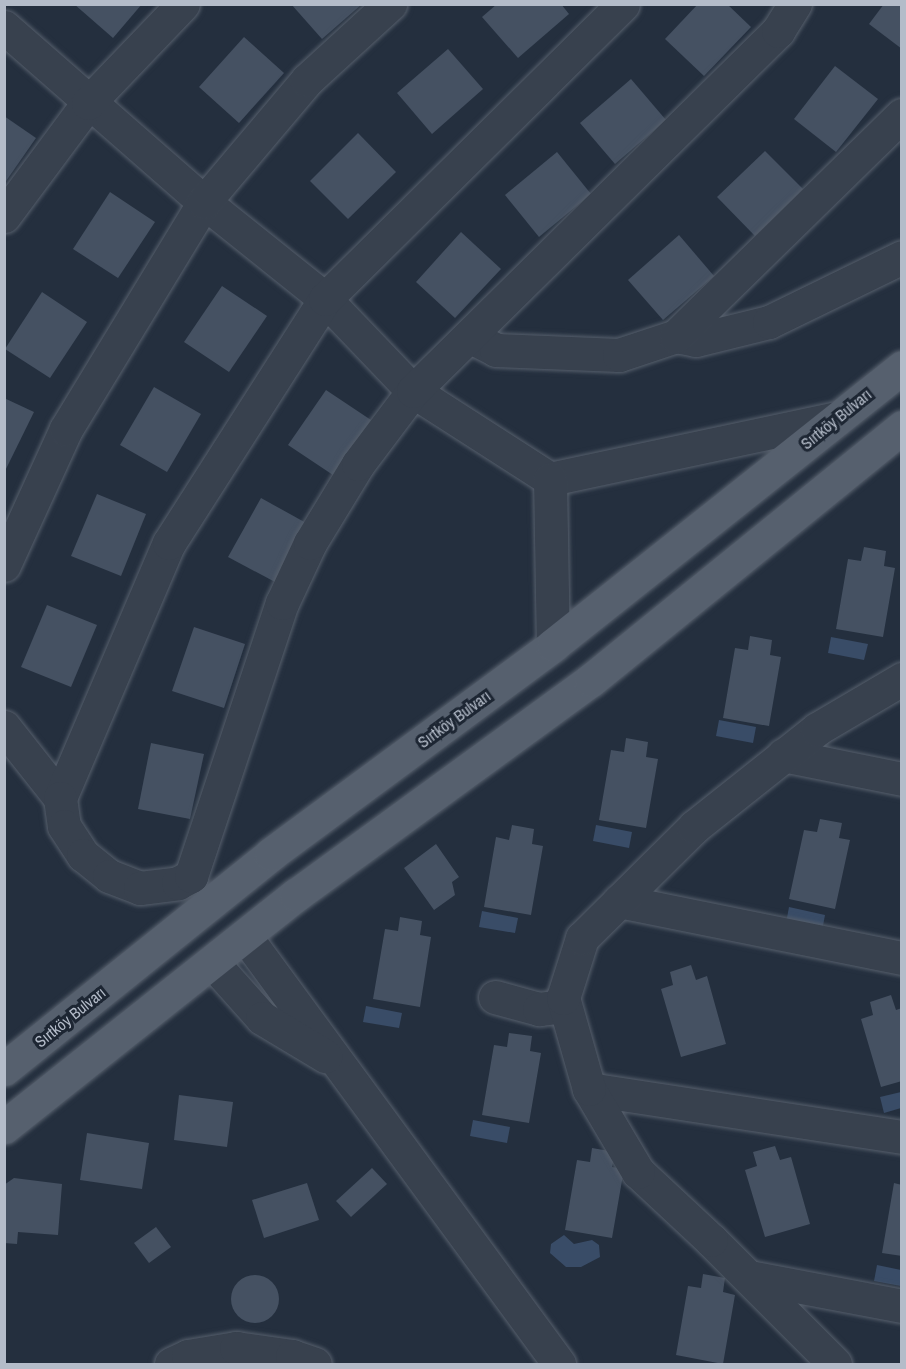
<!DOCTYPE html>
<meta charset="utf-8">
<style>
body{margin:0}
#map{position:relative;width:906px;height:1369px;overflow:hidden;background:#242f3e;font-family:"Archivo Narrow",sans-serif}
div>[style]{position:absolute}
.water>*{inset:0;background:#394c67}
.building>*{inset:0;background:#455162}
.round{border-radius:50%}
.roads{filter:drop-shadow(0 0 2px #565f6c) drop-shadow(0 0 2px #565f6c)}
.minor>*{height:33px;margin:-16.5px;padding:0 16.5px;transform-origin:16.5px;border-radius:16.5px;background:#38414e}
.major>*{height:33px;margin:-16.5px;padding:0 16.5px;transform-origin:16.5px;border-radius:16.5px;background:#56606e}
span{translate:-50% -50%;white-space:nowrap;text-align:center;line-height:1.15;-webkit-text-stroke:6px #1d2633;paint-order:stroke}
.street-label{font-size:16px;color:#b4bcc9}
.frame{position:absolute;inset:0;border:6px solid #b4bcc9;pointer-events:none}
</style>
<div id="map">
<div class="water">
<div style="clip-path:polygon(831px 637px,868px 644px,864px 660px,828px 653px)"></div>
<div style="clip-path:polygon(719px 720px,756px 727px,753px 743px,716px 736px)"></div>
<div style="clip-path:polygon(596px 825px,632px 832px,629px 848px,593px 841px)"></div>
<div style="clip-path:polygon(789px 907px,825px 915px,822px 931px,786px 923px)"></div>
<div style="clip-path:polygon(482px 911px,518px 918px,515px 933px,479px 927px)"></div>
<div style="clip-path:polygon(366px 1006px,402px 1013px,399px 1028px,363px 1022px)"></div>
<div style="clip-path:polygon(901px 1092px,901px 1108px,884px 1113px,880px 1097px)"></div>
<div style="clip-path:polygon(473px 1120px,510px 1127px,507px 1143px,470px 1136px)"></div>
<div style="clip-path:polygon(564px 1235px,574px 1244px,592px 1240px,599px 1245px,600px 1257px,581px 1267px,566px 1267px,550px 1253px,551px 1244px)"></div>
<div style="clip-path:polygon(877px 1265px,901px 1270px,901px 1286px,874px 1281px)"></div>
</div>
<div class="building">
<div style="clip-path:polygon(74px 4px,142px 4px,113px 38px)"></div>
<div style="clip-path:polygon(291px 4px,362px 4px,322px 39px)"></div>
<div style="clip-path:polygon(497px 4px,561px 4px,569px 14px,518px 58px,482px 17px)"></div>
<div style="clip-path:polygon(698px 4px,727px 4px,751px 27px,704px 76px,665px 39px)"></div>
<div style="clip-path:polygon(884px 4px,902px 4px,902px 49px,869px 24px)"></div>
<div style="clip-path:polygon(244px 37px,284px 73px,239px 123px,199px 87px)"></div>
<div style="clip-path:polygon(448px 49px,483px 89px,432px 134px,397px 93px)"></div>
<div style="clip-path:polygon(835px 66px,878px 99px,836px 152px,794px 119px)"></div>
<div style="clip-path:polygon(631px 79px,666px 120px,615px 164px,580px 123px)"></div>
<div style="clip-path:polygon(4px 116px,36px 138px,4px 184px)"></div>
<div style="clip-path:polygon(358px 133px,396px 172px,348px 219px,310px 181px)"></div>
<div style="clip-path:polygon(765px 151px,803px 189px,755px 236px,717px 197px)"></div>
<div style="clip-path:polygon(557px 152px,591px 194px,539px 237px,505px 195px)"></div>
<div style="clip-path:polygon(110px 192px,155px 222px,118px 278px,73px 249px)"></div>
<div style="clip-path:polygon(461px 232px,501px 269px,455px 318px,416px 282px)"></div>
<div style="clip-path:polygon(679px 235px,714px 276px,663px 320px,628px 280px)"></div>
<div style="clip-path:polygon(222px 286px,267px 316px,229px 372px,184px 342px)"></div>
<div style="clip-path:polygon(42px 292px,87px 322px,50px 378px,5px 349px)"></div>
<div style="clip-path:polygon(154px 387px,201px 414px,167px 472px,120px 445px)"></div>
<div style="clip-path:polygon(326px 390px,371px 420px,333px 475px,288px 445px)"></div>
<div style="clip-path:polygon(4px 398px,34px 412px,4px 473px)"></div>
<div style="clip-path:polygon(97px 494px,146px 514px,121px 576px,71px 556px)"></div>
<div style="clip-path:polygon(261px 498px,308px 524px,275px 582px,228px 557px)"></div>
<div style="clip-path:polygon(864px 547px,886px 551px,884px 566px,895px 568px,883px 637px,836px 629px,848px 559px,861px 561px)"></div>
<div style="clip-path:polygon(47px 605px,97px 625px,71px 687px,21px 667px)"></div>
<div style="clip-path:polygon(194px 627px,245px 644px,224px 708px,172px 691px)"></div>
<div style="clip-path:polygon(750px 636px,772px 640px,770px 655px,781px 657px,769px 726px,723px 718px,735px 648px,748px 650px)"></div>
<div style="clip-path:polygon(626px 738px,648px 742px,646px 757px,658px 759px,646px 828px,599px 820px,611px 750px,624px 752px)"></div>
<div style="clip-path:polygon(151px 743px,204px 754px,190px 819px,138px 809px)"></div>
<div style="clip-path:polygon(820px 819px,842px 823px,839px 838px,850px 840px,835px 909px,789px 899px,804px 830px,817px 832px)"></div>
<div style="clip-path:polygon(512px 825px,534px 829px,532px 844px,543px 846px,531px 915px,484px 907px,496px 837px,509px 840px)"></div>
<div style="clip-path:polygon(436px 844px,459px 877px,452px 882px,455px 895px,434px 910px,404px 868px)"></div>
<div style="clip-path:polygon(400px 917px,422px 921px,420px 935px,431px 937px,420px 1007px,373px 999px,385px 929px,398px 931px)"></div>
<div style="clip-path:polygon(691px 965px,696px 980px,707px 976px,726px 1044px,681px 1057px,661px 989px,673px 985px,670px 972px)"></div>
<div style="clip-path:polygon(891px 995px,896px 1010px,902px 1008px,902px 1081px,881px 1087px,861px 1019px,873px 1015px,870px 1002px)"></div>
<div style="clip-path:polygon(509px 1033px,532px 1036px,530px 1051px,541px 1053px,529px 1123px,482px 1115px,494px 1045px,507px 1047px)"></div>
<div style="clip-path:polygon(179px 1095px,233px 1102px,227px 1147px,174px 1140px)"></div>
<div style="clip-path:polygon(87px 1133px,149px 1143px,142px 1189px,80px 1180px)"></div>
<div style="clip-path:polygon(775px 1146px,780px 1160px,791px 1157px,810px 1224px,765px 1237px,745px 1170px,757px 1166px,753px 1152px)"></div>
<div style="clip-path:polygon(592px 1148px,615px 1152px,612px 1167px,624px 1169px,612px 1238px,565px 1230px,577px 1160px,590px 1162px)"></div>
<div style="clip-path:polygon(372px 1168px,387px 1184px,351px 1217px,336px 1201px)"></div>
<div style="clip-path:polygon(14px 1178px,62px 1184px,58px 1235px,18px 1232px,17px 1244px,4px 1243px,4px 1185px)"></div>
<div style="clip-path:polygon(307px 1183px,319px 1220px,264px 1238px,252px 1200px)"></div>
<div style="clip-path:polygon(894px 1183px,902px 1185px,902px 1256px,882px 1253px)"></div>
<div style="clip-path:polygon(156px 1227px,171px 1247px,149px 1263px,134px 1243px)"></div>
<div style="clip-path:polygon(703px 1274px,725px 1278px,723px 1292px,735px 1295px,723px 1364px,676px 1355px,688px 1286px,701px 1288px)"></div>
<div class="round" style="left:231px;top:1275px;width:48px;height:48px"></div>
</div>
<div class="roads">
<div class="minor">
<div style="left:4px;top:27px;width:266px;rotate:41.2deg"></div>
<div style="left:204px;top:202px;width:155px;rotate:38.7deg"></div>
<div style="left:325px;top:299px;width:127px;rotate:46.3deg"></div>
<div style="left:413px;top:391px;width:163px;rotate:32.7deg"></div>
<div style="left:550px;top:479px;width:294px;rotate:-12deg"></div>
<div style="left:4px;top:216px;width:141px;rotate:-53.4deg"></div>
<div style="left:88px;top:103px;width:137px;rotate:-46.2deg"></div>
<div style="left:676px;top:336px;width:20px;rotate:11deg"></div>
<div style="left:696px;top:340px;width:75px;rotate:-13.9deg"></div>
<div style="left:769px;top:322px;width:148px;rotate:-26deg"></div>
<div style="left:471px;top:337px;width:28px;rotate:27deg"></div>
<div style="left:496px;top:350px;width:123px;rotate:2.3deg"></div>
<div style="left:619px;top:355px;width:60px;rotate:-18.4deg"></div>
<div style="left:676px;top:336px;width:316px;rotate:-44.4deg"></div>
<div style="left:550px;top:479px;width:166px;rotate:89deg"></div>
<div style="left:4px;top:565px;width:149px;rotate:-65.5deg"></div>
<div style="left:66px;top:429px;width:266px;rotate:-58.7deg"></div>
<div style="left:204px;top:202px;width:160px;rotate:-49.8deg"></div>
<div style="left:307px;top:80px;width:113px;rotate:-42.5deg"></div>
<div style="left:4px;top:727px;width:90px;rotate:51.7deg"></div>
<div style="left:60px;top:798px;width:277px;rotate:-66.9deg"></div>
<div style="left:169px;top:543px;width:290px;rotate:-57.4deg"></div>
<div style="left:325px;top:299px;width:419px;rotate:-44.7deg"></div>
<div style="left:783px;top:755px;width:121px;rotate:11.4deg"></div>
<div style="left:60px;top:798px;width:28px;rotate:82deg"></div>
<div style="left:64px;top:826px;width:35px;rotate:57deg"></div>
<div style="left:83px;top:855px;width:33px;rotate:39deg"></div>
<div style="left:109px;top:876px;width:33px;rotate:21deg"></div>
<div style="left:140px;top:888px;width:38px;rotate:-7deg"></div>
<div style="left:178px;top:883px;width:15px;rotate:-28deg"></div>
<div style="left:191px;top:876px;width:288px;rotate:-71.6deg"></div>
<div style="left:282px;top:603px;width:66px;rotate:-65deg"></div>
<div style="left:310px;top:543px;width:92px;rotate:-58.7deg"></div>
<div style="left:358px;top:464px;width:91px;rotate:-53deg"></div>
<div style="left:413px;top:391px;width:513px;rotate:-44.6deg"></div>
<div style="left:778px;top:31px;width:32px;rotate:-58deg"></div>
<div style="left:619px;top:901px;width:289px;rotate:11.4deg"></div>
<div style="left:245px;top:936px;width:531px;rotate:53.73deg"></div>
<div style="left:212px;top:962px;width:75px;rotate:48.2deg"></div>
<div style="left:262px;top:1018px;width:74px;rotate:31.1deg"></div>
<div style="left:495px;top:997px;width:46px;rotate:15.3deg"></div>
<div style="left:539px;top:1009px;width:26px;rotate:-7deg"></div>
<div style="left:589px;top:1089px;width:317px;rotate:8.7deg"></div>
<div style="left:749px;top:1277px;width:156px;rotate:10.7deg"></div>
<div style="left:171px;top:1364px;width:19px;rotate:-25deg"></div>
<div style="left:188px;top:1356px;width:49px;rotate:-9.5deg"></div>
<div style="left:236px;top:1348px;width:57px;rotate:8.1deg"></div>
<div style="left:292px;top:1356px;width:24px;rotate:19deg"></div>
<div style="left:835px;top:1364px;width:175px;rotate:-135deg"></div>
<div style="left:711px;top:1240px;width:100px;rotate:-137deg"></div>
<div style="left:638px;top:1172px;width:96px;rotate:-120.6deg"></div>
<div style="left:589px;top:1089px;width:95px;rotate:-105.9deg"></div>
<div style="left:563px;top:998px;width:63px;rotate:-72.4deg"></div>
<div style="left:582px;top:938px;width:158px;rotate:-44.7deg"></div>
<div style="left:694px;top:827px;width:157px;rotate:-38.5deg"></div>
<div style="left:817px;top:729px;width:99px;rotate:-30.5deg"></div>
</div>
<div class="major">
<div style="left:4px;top:1069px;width:343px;rotate:-38.8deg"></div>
<div style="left:271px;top:854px;width:351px;rotate:-36.5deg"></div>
<div style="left:553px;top:645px;width:446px;rotate:-38.5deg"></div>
<div style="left:4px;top:1127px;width:373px;rotate:-38.5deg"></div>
<div style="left:296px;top:895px;width:365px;rotate:-36.1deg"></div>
<div style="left:591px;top:680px;width:401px;rotate:-39.1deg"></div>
</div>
</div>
<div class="street-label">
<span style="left:836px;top:419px;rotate:-39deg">Sırtköy Bulvarı</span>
<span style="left:454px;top:719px;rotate:-36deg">Sırtköy Bulvarı</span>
<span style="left:70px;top:1017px;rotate:-39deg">Sırtköy Bulvarı</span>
</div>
<div class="frame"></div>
</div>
